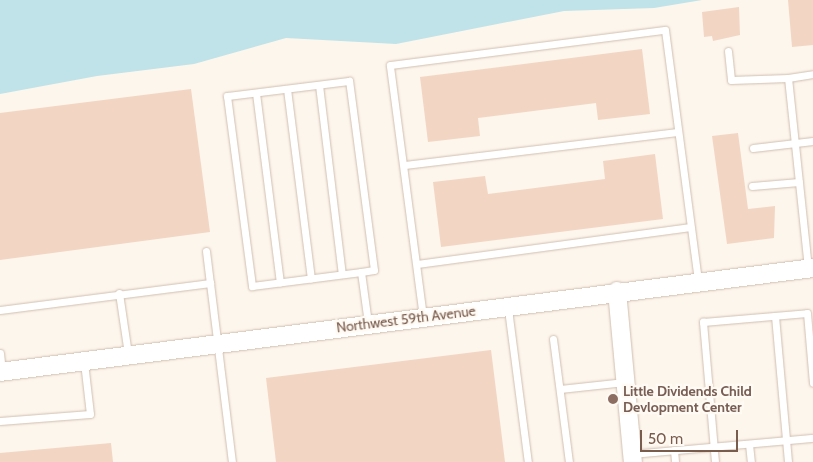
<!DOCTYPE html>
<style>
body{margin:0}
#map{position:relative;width:813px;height:462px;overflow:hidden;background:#fdf6ec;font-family:Cabin,sans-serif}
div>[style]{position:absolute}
.water>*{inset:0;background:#bfe3e8}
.building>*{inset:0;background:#f3d5c3}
.roads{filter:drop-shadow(0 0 1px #d1beb0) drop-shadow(0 0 1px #d1beb0)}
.service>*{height:7px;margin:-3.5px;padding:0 3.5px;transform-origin:3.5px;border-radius:3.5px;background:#fff}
.tertiary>*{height:18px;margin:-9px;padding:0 9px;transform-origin:9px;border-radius:9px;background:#fff}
.dots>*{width:14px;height:14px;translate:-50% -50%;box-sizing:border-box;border:2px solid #fffaf3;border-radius:50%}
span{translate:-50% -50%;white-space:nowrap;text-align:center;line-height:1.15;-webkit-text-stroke:4.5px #fffaf3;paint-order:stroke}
.street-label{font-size:14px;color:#7a5c4d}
.education-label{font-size:14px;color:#785e54;font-weight:700}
.left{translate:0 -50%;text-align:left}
.scale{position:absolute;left:640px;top:430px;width:98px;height:22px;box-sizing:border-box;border:2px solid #7a5c4d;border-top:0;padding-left:6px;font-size:15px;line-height:18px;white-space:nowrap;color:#7a5c4d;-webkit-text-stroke:4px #fffaf3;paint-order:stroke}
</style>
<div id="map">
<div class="water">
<div style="clip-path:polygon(0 0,702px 0,654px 8px,564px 11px,396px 44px,286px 38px,194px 64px,97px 76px,0 94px)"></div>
</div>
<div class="building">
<div style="clip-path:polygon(788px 0,813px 0,813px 45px,792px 47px)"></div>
<div style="clip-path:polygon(739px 7px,740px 35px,713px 41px,712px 36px,704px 37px,702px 12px)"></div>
<div style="clip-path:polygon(642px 49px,650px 114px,598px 120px,596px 103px,478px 118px,480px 136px,428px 142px,420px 77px)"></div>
<div style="clip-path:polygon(191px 89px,210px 232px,0 260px,0 113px)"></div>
<div style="clip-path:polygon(738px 133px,748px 209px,775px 206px,774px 238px,727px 244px,712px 136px)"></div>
<div style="clip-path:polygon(655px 154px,663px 219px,441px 247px,433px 182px,485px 176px,488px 194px,605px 179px,603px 161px)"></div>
<div style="clip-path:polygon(491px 350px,505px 462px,276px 462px,266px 378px)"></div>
<div style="clip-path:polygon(111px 443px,113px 462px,0 462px,0 453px)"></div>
</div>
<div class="roads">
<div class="service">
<div style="left:728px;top:51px;width:29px;rotate:84deg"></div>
<div style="left:731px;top:80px;width:57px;rotate:-2deg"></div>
<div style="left:319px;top:85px;width:190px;rotate:83.1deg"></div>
<div style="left:287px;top:89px;width:191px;rotate:82.8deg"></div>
<div style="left:256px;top:93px;width:191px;rotate:82.8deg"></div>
<div style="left:753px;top:148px;width:60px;rotate:-6.7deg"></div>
<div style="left:404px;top:165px;width:276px;rotate:-6.9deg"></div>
<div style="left:752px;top:186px;width:47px;rotate:-4.9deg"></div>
<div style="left:206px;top:251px;width:32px;rotate:83deg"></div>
<div style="left:417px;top:264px;width:276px;rotate:-7.7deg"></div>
<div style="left:808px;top:268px;width:191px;rotate:-96deg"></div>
<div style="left:788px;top:78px;width:25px;rotate:-9deg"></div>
<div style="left:361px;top:272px;width:13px;rotate:-9deg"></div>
<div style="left:374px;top:270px;width:191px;rotate:-97.5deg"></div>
<div style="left:349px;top:81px;width:123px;rotate:173deg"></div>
<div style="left:227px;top:96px;width:192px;rotate:82.5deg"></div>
<div style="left:252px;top:286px;width:110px;rotate:-7.3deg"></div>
<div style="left:361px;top:272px;width:51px;rotate:82.2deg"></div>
<div style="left:119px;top:293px;width:62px;rotate:81.6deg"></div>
<div style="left:508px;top:309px;width:154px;rotate:82.6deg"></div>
<div style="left:0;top:310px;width:212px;rotate:-7.3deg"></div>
<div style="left:210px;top:283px;width:180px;rotate:83deg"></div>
<div style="left:775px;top:316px;width:147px;rotate:84.9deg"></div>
<div style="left:423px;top:317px;width:254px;rotate:-97.5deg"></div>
<div style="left:390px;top:65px;width:277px;rotate:-7.3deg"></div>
<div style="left:665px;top:30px;width:254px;rotate:82.5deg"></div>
<div style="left:553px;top:339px;width:124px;rotate:82.6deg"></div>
<div style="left:0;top:353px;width:18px;rotate:84deg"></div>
<div style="left:560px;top:389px;width:65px;rotate:-6.1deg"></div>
<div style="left:0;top:421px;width:90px;rotate:-4.4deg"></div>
<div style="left:90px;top:414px;width:52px;rotate:-96.6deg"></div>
<div style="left:749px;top:444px;width:18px;rotate:84deg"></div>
<div style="left:674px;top:450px;width:12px;rotate:85deg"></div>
<div style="left:632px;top:454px;width:182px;rotate:-5.1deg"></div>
<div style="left:715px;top:462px;width:141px;rotate:-94.9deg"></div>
<div style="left:703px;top:322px;width:104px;rotate:-4.9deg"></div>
<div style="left:807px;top:313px;width:70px;rotate:85.1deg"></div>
</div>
<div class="tertiary">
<div style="left:617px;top:291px;width:172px;rotate:84.7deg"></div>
<div style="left:0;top:372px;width:820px;rotate:-7.29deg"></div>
</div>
</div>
<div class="dots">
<div style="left:613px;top:399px;background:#8d6e63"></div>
</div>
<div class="street-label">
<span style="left:406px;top:319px;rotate:-7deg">Northwest 59th Avenue</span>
</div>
<div class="education-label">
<span class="left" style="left:623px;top:399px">Little Dividends Child<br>Devlopment Center</span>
</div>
<div class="scale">50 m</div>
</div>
